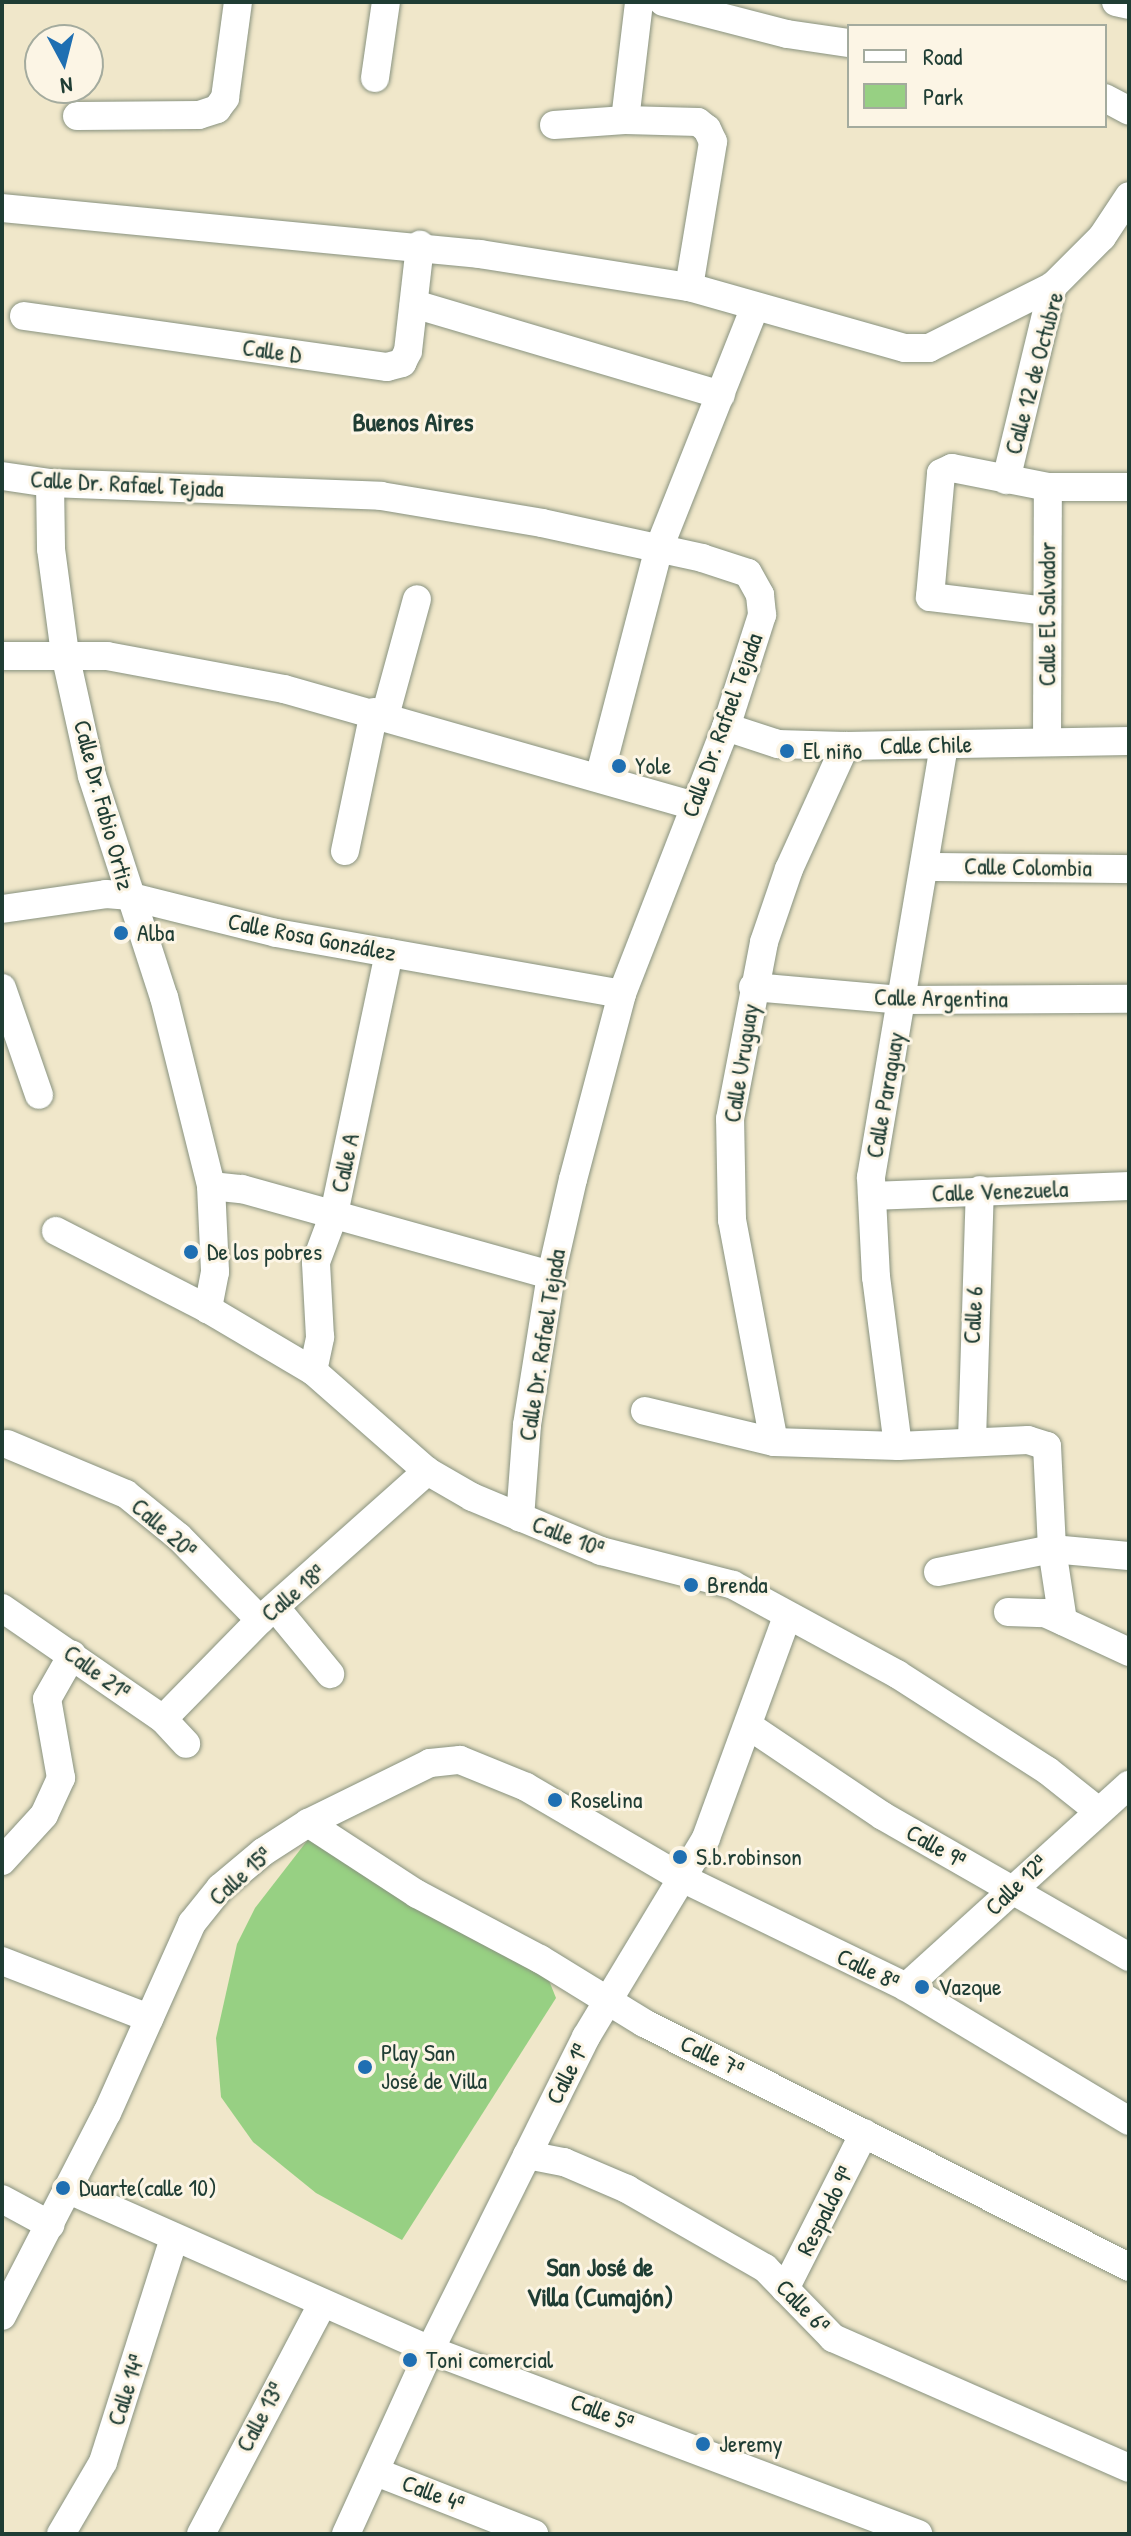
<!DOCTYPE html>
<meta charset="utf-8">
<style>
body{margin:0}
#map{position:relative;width:1131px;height:2536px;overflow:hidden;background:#f0e7ca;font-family:"Patrick Hand",sans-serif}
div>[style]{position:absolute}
.green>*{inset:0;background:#97d083}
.roads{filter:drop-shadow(0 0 2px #88927f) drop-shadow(0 0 2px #88927f)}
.minor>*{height:28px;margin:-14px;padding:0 14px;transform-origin:14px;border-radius:14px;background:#fff}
.dots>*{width:22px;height:22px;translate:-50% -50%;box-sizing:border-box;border:4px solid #fcf5e5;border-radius:50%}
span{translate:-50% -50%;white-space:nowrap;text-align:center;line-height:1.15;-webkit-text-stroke:6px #fcf5e5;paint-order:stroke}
.street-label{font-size:24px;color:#1f3d34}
.poi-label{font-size:24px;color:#1f3d34}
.left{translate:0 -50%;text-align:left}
.neighbourhood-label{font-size:26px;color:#1f3d34;font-weight:700}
.frame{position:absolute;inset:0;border:4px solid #1f3d34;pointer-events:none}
.legend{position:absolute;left:847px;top:24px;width:260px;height:104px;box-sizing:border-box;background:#fcf5e5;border:2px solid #a4ab9e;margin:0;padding:10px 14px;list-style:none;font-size:24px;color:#1f3d34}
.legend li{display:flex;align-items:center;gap:16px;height:40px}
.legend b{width:40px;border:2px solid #a4ab9e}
.north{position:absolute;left:24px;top:24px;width:80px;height:80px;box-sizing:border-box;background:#fcf5e5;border:2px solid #a4ab9e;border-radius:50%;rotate:173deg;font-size:22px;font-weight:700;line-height:32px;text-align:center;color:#1f3d34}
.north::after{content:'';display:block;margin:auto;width:28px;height:36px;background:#1f6fb2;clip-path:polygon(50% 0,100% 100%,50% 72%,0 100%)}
</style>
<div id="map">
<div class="green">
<div style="clip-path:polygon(310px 1837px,548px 1978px,556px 1998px,402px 2240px,316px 2193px,253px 2142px,221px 2097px,216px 2038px,237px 1944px,255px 1908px)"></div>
</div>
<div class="roads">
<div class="minor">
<div style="left:663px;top:2px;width:128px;rotate:14.5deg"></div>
<div style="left:787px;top:34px;width:63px;rotate:8.3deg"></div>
<div style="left:1116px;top:2px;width:13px;rotate:13deg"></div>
<div style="left:375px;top:78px;width:77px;rotate:-81.8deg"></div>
<div style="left:1105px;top:98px;width:27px;rotate:28deg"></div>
<div style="left:77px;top:116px;width:122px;rotate:-0.5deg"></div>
<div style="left:199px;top:115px;width:19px;rotate:-18deg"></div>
<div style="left:217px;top:109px;width:14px;rotate:-54deg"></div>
<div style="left:225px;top:98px;width:97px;rotate:-82.3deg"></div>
<div style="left:625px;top:120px;width:119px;rotate:-83.2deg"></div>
<div style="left:554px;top:125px;width:71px;rotate:-4deg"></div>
<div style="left:625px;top:120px;width:73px;rotate:1.6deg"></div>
<div style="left:698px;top:122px;width:11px;rotate:38deg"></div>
<div style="left:707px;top:129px;width:14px;rotate:65deg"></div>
<div style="left:713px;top:142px;width:147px;rotate:99.4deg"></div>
<div style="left:2px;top:208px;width:480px;rotate:5.5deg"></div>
<div style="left:480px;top:254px;width:212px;rotate:9deg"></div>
<div style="left:689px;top:287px;width:224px;rotate:15.8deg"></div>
<div style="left:905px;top:348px;width:24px"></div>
<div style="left:929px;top:348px;width:139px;rotate:-26.6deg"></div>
<div style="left:414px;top:304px;width:320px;rotate:16.5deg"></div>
<div style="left:24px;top:316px;width:367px;rotate:8deg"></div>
<div style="left:387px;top:367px;width:16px;rotate:-15deg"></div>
<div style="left:402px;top:363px;width:13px;rotate:-63deg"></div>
<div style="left:408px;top:351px;width:107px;rotate:-83.5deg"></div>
<div style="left:2px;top:476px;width:49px;rotate:8.3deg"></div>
<div style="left:50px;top:483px;width:331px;rotate:2.2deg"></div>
<div style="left:381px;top:496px;width:163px;rotate:9.5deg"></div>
<div style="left:542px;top:523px;width:164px;rotate:12.3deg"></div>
<div style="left:702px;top:558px;width:48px;rotate:18.1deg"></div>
<div style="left:748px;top:573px;width:25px;rotate:61deg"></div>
<div style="left:760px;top:595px;width:20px;rotate:84deg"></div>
<div style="left:762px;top:615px;width:118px;rotate:107.8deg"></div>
<div style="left:726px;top:727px;width:287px;rotate:111.3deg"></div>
<div style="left:622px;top:994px;width:191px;rotate:104.8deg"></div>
<div style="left:573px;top:1179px;width:98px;rotate:102.9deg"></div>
<div style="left:551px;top:1275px;width:152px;rotate:99.1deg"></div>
<div style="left:527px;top:1425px;width:93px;rotate:94.3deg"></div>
<div style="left:1006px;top:480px;width:200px;rotate:-76.4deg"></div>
<div style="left:1053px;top:286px;width:69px;rotate:-45deg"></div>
<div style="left:1102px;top:237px;width:49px;rotate:-56.6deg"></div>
<div style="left:50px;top:483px;width:66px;rotate:89.1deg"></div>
<div style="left:51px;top:549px;width:106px;rotate:82.4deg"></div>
<div style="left:65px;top:654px;width:125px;rotate:77.5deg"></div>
<div style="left:92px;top:776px;width:232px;rotate:72deg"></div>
<div style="left:164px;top:997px;width:195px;rotate:76deg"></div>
<div style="left:211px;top:1186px;width:86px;rotate:87.3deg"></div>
<div style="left:215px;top:1272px;width:38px;rotate:101deg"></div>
<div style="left:1046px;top:611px;width:117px;rotate:-173.1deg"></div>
<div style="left:930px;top:597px;width:124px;rotate:-84.9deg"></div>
<div style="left:941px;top:473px;width:12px;rotate:-24deg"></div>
<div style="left:952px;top:468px;width:98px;rotate:11.2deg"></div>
<div style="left:1048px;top:487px;width:81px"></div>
<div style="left:2px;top:656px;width:105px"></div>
<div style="left:107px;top:656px;width:180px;rotate:10.6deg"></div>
<div style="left:284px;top:689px;width:426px;rotate:15.9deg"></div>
<div style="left:385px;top:716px;width:121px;rotate:-74.7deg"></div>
<div style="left:726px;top:727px;width:55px;rotate:18.1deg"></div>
<div style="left:778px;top:744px;width:67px;rotate:1.7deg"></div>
<div style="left:845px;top:746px;width:284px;rotate:-1deg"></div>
<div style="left:1047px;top:742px;width:255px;rotate:-89.8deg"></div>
<div style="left:599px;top:778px;width:238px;rotate:-75.4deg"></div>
<div style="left:659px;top:548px;width:259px;rotate:-68.3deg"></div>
<div style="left:345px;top:851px;width:142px;rotate:-78.2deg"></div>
<div style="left:927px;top:867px;width:202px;rotate:0.6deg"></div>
<div style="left:2px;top:909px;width:105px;rotate:-8.2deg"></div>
<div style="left:106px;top:894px;width:22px;rotate:5deg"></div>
<div style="left:128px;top:896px;width:153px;rotate:14deg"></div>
<div style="left:276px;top:933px;width:351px;rotate:10deg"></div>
<div style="left:753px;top:987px;width:151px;rotate:5deg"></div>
<div style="left:903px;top:1000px;width:226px;rotate:-0.3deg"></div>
<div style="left:2px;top:988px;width:113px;rotate:70.9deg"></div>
<div style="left:211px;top:1186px;width:31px;rotate:6deg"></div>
<div style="left:242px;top:1189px;width:321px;rotate:15.6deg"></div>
<div style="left:872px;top:1196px;width:257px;rotate:-2.2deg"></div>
<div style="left:56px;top:1231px;width:171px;rotate:27.2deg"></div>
<div style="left:208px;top:1309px;width:122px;rotate:30.6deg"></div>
<div style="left:313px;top:1371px;width:152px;rotate:41.3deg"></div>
<div style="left:427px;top:1471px;width:52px;rotate:30deg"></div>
<div style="left:472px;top:1497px;width:140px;rotate:22.7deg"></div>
<div style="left:601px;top:1551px;width:136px;rotate:14.4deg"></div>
<div style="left:733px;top:1585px;width:187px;rotate:28.5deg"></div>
<div style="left:897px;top:1674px;width:179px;rotate:32.7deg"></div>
<div style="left:1048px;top:1771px;width:63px;rotate:38.5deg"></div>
<div style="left:313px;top:1371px;width:35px;rotate:-78deg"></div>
<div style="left:320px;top:1337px;width:75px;rotate:-93.1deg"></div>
<div style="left:316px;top:1262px;width:51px;rotate:-69.4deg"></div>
<div style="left:334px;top:1214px;width:267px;rotate:-78.1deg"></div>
<div style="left:645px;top:1411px;width:133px;rotate:13.5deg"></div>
<div style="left:774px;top:1442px;width:124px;rotate:1.8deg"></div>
<div style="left:898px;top:1446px;width:130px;rotate:-2.6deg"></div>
<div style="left:1028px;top:1440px;width:20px;rotate:18deg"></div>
<div style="left:1047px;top:1446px;width:103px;rotate:87.2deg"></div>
<div style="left:1052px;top:1549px;width:73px;rotate:81.3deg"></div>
<div style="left:972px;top:1440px;width:250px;rotate:-88.2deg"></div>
<div style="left:774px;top:1442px;width:226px;rotate:-100.7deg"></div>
<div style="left:732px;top:1220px;width:101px;rotate:-91.1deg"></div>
<div style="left:730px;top:1119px;width:180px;rotate:-79.1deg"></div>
<div style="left:764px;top:942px;width:77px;rotate:-71.1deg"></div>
<div style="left:789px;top:869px;width:135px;rotate:-65.5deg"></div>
<div style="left:7px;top:1444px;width:129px;rotate:22.8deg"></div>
<div style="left:126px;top:1494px;width:68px;rotate:39.1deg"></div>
<div style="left:179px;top:1537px;width:116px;rotate:45.7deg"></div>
<div style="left:898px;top:1446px;width:170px;rotate:-97.4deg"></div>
<div style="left:876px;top:1277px;width:100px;rotate:-92.9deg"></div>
<div style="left:871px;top:1177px;width:437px;rotate:-80.4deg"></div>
<div style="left:938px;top:1572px;width:116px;rotate:-11.4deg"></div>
<div style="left:1052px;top:1549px;width:77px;rotate:5.2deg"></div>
<div style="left:275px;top:1607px;width:87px;rotate:50.6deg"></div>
<div style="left:2px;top:1608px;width:196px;rotate:34.6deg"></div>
<div style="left:163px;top:1719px;width:34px;rotate:47deg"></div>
<div style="left:1008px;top:1612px;width:37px;rotate:2deg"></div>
<div style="left:1045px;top:1613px;width:93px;rotate:24.9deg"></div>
<div style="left:163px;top:1719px;width:139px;rotate:-45.6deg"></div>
<div style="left:260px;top:1620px;width:224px;rotate:-41.7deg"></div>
<div style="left:749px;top:1726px;width:161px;rotate:33.9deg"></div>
<div style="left:883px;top:1816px;width:284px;rotate:29.8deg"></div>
<div style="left:308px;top:1823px;width:130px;rotate:33.1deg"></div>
<div style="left:417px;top:1894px;width:139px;rotate:27.9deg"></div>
<div style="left:540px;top:1959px;width:122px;rotate:31.6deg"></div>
<div style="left:644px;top:2023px;width:543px;rotate:26.71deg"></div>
<div style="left:2px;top:1861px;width:62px;rotate:-47.6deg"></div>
<div style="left:44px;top:1815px;width:41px;rotate:-65.3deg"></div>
<div style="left:61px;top:1778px;width:80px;rotate:-100deg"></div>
<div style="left:47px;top:1699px;width:51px;rotate:-60.4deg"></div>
<div style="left:2px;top:1961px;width:158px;rotate:21.2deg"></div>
<div style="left:906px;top:1987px;width:301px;rotate:-42.2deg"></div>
<div style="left:527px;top:2155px;width:38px;rotate:11deg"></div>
<div style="left:564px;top:2162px;width:69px;rotate:23.2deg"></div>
<div style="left:627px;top:2189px;width:159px;rotate:29.8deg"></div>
<div style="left:765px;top:2268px;width:98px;rotate:45.8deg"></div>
<div style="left:833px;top:2338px;width:323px;rotate:23.7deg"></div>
<div style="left:69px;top:2190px;width:395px;rotate:23.9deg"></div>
<div style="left:430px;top:2350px;width:522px;rotate:20.66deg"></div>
<div style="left:2px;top:2199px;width:55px;rotate:28.4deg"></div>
<div style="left:785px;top:2289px;width:175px;rotate:-63.1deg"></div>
<div style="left:2px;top:2316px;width:229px;rotate:-62.7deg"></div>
<div style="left:107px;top:2113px;width:208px;rotate:-65.9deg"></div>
<div style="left:192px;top:1923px;width:45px;rotate:-51.3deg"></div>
<div style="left:220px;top:1888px;width:56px;rotate:-39.9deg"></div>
<div style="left:263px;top:1852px;width:54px;rotate:-32.8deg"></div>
<div style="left:308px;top:1823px;width:136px;rotate:-26.2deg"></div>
<div style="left:430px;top:1763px;width:30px;rotate:-6deg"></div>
<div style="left:460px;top:1760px;width:71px;rotate:22.2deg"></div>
<div style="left:526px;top:1787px;width:181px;rotate:30.3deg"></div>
<div style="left:682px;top:1878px;width:249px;rotate:25.9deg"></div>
<div style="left:906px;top:1987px;width:260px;rotate:31deg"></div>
<div style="left:376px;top:2472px;width:170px;rotate:21.4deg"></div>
<div style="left:61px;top:2534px;width:83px;rotate:-59.7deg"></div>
<div style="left:103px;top:2462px;width:235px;rotate:-72.4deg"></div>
<div style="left:201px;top:2534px;width:261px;rotate:-62.2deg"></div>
<div style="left:346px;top:2534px;width:202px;rotate:-65.5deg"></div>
<div style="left:430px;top:2350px;width:350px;rotate:-63.5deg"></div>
<div style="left:586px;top:2037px;width:232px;rotate:-58.9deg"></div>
<div style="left:706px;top:1838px;width:235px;rotate:-69.9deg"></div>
</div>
</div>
<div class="dots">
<div style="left:787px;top:751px;background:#1f6fb2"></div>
<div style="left:619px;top:766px;background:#1f6fb2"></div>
<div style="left:121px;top:933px;background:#1f6fb2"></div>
<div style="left:191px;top:1252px;background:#1f6fb2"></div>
<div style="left:691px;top:1585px;background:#1f6fb2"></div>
<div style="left:555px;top:1800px;background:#1f6fb2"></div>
<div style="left:680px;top:1857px;background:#1f6fb2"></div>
<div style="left:922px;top:1987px;background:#1f6fb2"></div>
<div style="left:365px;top:2067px;background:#1f6fb2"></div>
<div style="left:63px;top:2188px;background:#1f6fb2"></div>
<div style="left:410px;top:2360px;background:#1f6fb2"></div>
<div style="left:703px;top:2444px;background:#1f6fb2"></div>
</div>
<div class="street-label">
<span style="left:272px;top:351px;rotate:8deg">Calle D</span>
<span style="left:1034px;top:373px;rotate:-75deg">Calle 12 de Octubre</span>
<span style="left:127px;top:484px;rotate:3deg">Calle Dr. Rafael Tejada</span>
<span style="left:1047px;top:614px;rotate:-90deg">Calle El Salvador</span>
<span style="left:722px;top:725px;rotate:-70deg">Calle Dr. Rafael Tejada</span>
<span style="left:926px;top:745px;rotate:-1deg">Calle Chile</span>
<span style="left:104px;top:805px;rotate:75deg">Calle Dr. Fabio Ortiz</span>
<span style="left:1028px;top:867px;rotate:1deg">Calle Colombia</span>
<span style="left:312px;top:937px;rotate:11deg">Calle Rosa González</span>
<span style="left:941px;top:998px;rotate:1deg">Calle Argentina</span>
<span style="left:741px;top:1063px;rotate:-81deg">Calle Uruguay</span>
<span style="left:885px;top:1095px;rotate:-80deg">Calle Paraguay</span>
<span style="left:345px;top:1163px;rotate:-78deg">Calle A</span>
<span style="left:1000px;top:1191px;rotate:-2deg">Calle Venezuela</span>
<span style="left:973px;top:1315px;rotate:-87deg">Calle 6</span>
<span style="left:542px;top:1345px;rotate:-81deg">Calle Dr. Rafael Tejada</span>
<span style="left:164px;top:1528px;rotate:41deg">Calle 20ª</span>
<span style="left:568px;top:1536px;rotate:21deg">Calle 10ª</span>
<span style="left:293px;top:1593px;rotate:-40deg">Calle 18ª</span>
<span style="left:97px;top:1672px;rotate:36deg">Calle 21ª</span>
<span style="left:936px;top:1846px;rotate:30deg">Calle 9ª</span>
<span style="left:240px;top:1876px;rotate:-42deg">Calle 15ª</span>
<span style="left:1016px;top:1885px;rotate:-44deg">Calle 12ª</span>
<span style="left:868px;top:1969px;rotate:26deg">Calle 8ª</span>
<span style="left:712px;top:2056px;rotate:26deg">Calle 7ª</span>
<span style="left:567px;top:2074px;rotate:-63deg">Calle 1ª</span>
<span style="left:825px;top:2211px;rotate:-63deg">Respaldo 9ª</span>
<span style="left:803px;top:2306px;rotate:45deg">Calle 6ª</span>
<span style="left:126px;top:2390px;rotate:-72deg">Calle 14ª</span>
<span style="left:602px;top:2412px;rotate:21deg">Calle 5ª</span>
<span style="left:260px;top:2417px;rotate:-62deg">Calle 13ª</span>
<span style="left:433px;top:2493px;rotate:21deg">Calle 4ª</span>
</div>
<div class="poi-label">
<span class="left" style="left:803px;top:751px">El niño</span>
<span class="left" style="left:635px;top:766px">Yole</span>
<span class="left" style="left:137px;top:933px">Alba</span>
<span class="left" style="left:207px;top:1252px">De los pobres</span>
<span class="left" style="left:707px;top:1585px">Brenda</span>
<span class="left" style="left:571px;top:1800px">Roselina</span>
<span class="left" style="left:696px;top:1857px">S.b.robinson</span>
<span class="left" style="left:938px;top:1987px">Vazque</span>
<span class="left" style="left:381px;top:2067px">Play San<br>José de Villa</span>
<span class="left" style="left:79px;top:2188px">Duarte(calle 10)</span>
<span class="left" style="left:426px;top:2360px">Toni comercial</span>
<span class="left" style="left:719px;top:2444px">Jeremy</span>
</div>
<div class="neighbourhood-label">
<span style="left:413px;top:422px">Buenos Aires</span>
<span style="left:600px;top:2282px">San José de<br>Villa (Cumajón)</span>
</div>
<div class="frame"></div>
<ul class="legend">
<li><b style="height:10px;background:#fff"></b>Road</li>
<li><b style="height:22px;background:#97d083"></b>Park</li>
</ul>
<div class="north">N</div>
</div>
